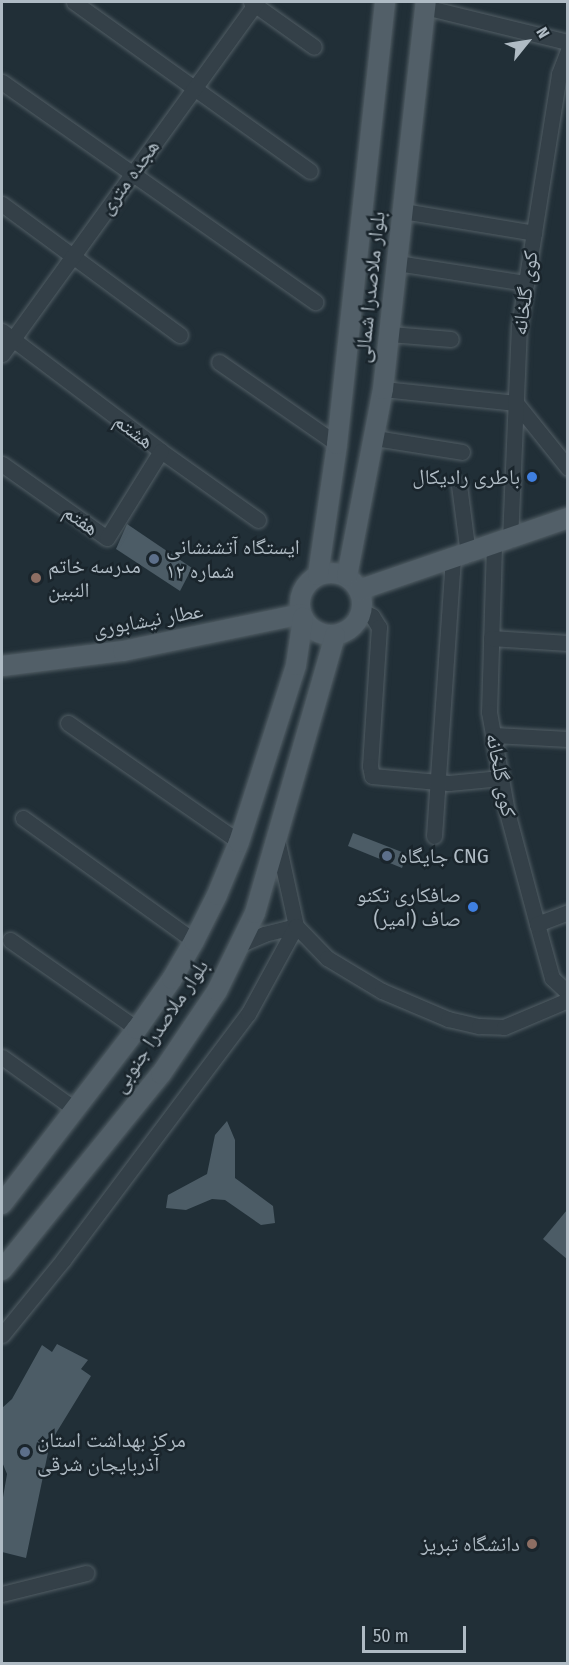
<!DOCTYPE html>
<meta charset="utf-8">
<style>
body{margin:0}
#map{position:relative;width:569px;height:1665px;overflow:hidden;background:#212f37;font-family:"Fira Sans Condensed","Noto Naskh Arabic",sans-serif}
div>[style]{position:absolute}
.building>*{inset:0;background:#4c5c66}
.roads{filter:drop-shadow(0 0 2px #525e65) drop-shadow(0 0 2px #525e65)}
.minor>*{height:15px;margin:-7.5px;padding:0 7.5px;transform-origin:7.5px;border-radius:7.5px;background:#344048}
.major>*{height:20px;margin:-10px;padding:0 10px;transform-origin:10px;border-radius:10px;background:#525f68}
.major>.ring{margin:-10px;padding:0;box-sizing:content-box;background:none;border:20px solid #525f68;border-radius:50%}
.dots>*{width:16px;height:16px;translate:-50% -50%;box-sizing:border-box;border:3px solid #1a252c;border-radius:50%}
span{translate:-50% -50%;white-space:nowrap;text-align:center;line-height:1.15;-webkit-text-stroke:5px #1a252c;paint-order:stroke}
.street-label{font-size:21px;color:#afbbc4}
.poi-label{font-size:21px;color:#afbbc4}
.right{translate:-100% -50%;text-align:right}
.left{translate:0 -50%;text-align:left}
.frame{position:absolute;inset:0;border:3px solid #afbbc4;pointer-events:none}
.north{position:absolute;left:497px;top:12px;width:60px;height:60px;-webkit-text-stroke:4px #1a252c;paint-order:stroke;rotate:60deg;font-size:16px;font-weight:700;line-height:24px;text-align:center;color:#afbbc4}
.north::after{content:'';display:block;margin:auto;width:21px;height:27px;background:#afbbc4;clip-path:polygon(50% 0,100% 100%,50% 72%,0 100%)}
.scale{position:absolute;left:362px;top:1626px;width:104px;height:27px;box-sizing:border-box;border:3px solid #afbbc4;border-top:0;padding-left:8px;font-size:18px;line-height:21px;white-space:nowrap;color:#afbbc4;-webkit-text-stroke:4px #1a252c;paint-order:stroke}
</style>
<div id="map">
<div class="building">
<div style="clip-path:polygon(127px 524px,192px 568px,180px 591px,116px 549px)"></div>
<div style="clip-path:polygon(353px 833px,407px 854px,402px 868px,348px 846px)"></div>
<div style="clip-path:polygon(227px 1121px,235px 1140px,235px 1178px,273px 1206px,275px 1223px,261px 1225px,225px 1200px,212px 1199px,186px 1210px,166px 1208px,168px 1195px,207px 1174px,215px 1135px)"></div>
<div style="clip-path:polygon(567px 1210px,567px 1259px,543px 1239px)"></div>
<div style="clip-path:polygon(57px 1344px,88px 1360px,81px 1369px,91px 1376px,50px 1443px,26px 1558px,2px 1552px,2px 1503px,7px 1474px,2px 1462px,2px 1408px,12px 1399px,42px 1345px,52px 1352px)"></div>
</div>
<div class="roads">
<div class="minor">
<div style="left:74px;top:2px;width:290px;rotate:35.6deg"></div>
<div style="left:251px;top:2px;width:77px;rotate:35.5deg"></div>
<div style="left:425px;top:7px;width:147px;rotate:13.8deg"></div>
<div style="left:2px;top:82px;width:383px;rotate:35.1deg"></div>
<div style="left:2px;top:204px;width:221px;rotate:36.4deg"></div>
<div style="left:403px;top:211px;width:133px;rotate:9.5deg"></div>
<div style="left:397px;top:263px;width:131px;rotate:8.8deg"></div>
<div style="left:2px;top:331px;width:199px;rotate:37deg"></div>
<div style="left:161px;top:451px;width:119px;rotate:35.4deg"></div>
<div style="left:390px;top:334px;width:61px;rotate:4.7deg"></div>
<div style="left:2px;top:354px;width:435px;rotate:-54.1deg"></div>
<div style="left:219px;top:362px;width:144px;rotate:34.8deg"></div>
<div style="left:383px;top:389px;width:134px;rotate:6deg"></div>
<div style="left:516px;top:403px;width:83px;rotate:51.3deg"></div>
<div style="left:375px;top:438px;width:88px;rotate:9.1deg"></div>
<div style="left:2px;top:464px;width:128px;rotate:35.2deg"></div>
<div style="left:107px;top:538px;width:102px;rotate:-58.2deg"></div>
<div style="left:459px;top:485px;width:70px;rotate:82.6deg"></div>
<div style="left:510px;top:540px;width:213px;rotate:-87.6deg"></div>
<div style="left:519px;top:327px;width:256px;rotate:-81deg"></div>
<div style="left:559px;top:74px;width:26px;rotate:-69deg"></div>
<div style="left:494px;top:545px;width:167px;rotate:91.7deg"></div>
<div style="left:489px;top:712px;width:102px;rotate:79.8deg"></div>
<div style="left:507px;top:812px;width:116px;rotate:75deg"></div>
<div style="left:537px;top:924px;width:56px;rotate:74.5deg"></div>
<div style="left:552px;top:978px;width:22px;rotate:43deg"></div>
<div style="left:361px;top:611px;width:12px;rotate:24deg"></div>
<div style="left:372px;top:616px;width:13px;rotate:58deg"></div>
<div style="left:379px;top:627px;width:139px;rotate:93.7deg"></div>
<div style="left:370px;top:766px;width:10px;rotate:79deg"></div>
<div style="left:372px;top:776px;width:77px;rotate:5.2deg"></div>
<div style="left:449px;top:783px;width:52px;rotate:-5.5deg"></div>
<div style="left:491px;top:638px;width:77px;rotate:3.7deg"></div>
<div style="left:68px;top:723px;width:208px;rotate:34.8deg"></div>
<div style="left:494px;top:735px;width:74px;rotate:3.1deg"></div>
<div style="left:23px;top:818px;width:211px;rotate:35.7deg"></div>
<div style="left:434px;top:836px;width:278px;rotate:-86.1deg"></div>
<div style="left:537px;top:924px;width:33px;rotate:-21deg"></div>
<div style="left:10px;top:940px;width:155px;rotate:35deg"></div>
<div style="left:241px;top:944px;width:25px;rotate:-23deg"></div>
<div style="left:264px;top:934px;width:33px;rotate:-14deg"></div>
<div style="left:296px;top:926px;width:89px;rotate:-102.3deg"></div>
<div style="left:2px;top:1057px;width:91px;rotate:35.6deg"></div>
<div style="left:2px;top:1335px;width:97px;rotate:-50.9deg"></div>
<div style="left:63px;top:1260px;width:308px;rotate:-53.1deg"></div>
<div style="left:248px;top:1014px;width:100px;rotate:-61.4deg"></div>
<div style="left:296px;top:926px;width:45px;rotate:45.9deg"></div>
<div style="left:327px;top:958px;width:64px;rotate:31deg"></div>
<div style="left:382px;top:991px;width:72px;rotate:23deg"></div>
<div style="left:448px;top:1019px;width:32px;rotate:13deg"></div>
<div style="left:479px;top:1026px;width:25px;rotate:2deg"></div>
<div style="left:504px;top:1027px;width:69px;rotate:-22.9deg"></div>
<div style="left:2px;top:1594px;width:87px;rotate:-14deg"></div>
</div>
<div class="major">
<div class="ring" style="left:300px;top:573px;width:42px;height:42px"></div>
<div style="left:318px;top:575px;width:132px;rotate:-81.7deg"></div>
<div style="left:337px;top:444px;width:445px;rotate:-83.8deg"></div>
<div style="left:347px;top:576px;width:190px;rotate:-79.1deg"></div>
<div style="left:383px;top:389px;width:389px;rotate:-83.7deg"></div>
<div style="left:359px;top:590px;width:221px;rotate:-19deg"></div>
<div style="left:2px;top:666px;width:122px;rotate:-7.1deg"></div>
<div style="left:123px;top:651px;width:182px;rotate:-11.7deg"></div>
<div style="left:2px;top:1204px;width:221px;rotate:-52.4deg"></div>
<div style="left:137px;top:1029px;width:61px;rotate:-55deg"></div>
<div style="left:172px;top:979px;width:44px;rotate:-59.9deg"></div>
<div style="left:194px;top:941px;width:51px;rotate:-63.4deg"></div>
<div style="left:217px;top:895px;width:57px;rotate:-67.5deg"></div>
<div style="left:239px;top:842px;width:186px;rotate:-72.1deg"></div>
<div style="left:296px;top:665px;width:48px;rotate:-81.5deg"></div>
<div style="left:2px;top:1270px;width:252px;rotate:-51deg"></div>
<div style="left:161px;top:1074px;width:100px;rotate:-56deg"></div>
<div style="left:217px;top:991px;width:87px;rotate:-64deg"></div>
<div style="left:255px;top:913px;width:289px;rotate:-73.9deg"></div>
</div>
</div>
<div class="dots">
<div style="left:532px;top:477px;background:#3f7fe0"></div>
<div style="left:154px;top:559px;background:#5c6f8a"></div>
<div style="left:36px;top:578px;background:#8d6e63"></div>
<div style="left:387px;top:856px;background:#5c6f8a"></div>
<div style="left:473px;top:907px;background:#3f7fe0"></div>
<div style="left:25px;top:1452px;background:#5c6f8a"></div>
<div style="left:532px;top:1544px;background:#8d6e63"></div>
</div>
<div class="street-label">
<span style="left:129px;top:177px;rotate:-54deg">هجده متری</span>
<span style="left:370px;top:287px;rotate:-84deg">بلوار ملاصدرا شمالی</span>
<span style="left:525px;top:293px;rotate:-82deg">کوی گلخانه</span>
<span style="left:134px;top:431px;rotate:37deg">هشتم</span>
<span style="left:81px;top:520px;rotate:35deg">هفتم</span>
<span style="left:148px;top:620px;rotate:-10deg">عطار نیشابوری</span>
<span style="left:501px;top:775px;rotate:79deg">کوی گلخانه</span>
<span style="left:160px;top:1026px;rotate:-56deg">بلوار ملاصدرا جنوبی</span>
</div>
<div class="poi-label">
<span class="right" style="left:520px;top:477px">باطری رادیکال</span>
<span class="left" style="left:166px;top:559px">ایستگاه آتشنشانی<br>شماره ۱۲</span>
<span class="left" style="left:48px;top:578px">مدرسه خاتم<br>النبین</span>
<span class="left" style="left:399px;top:856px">جایگاه CNG</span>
<span class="right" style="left:461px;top:907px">صافکاری تکنو<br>صاف (امیر)</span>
<span class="left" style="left:37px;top:1452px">مرکز بهداشت استان<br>آذربایجان شرقی</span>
<span class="right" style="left:520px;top:1544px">دانشگاه تبریز</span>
</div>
<div class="frame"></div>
<div class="north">N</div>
<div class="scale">50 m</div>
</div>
